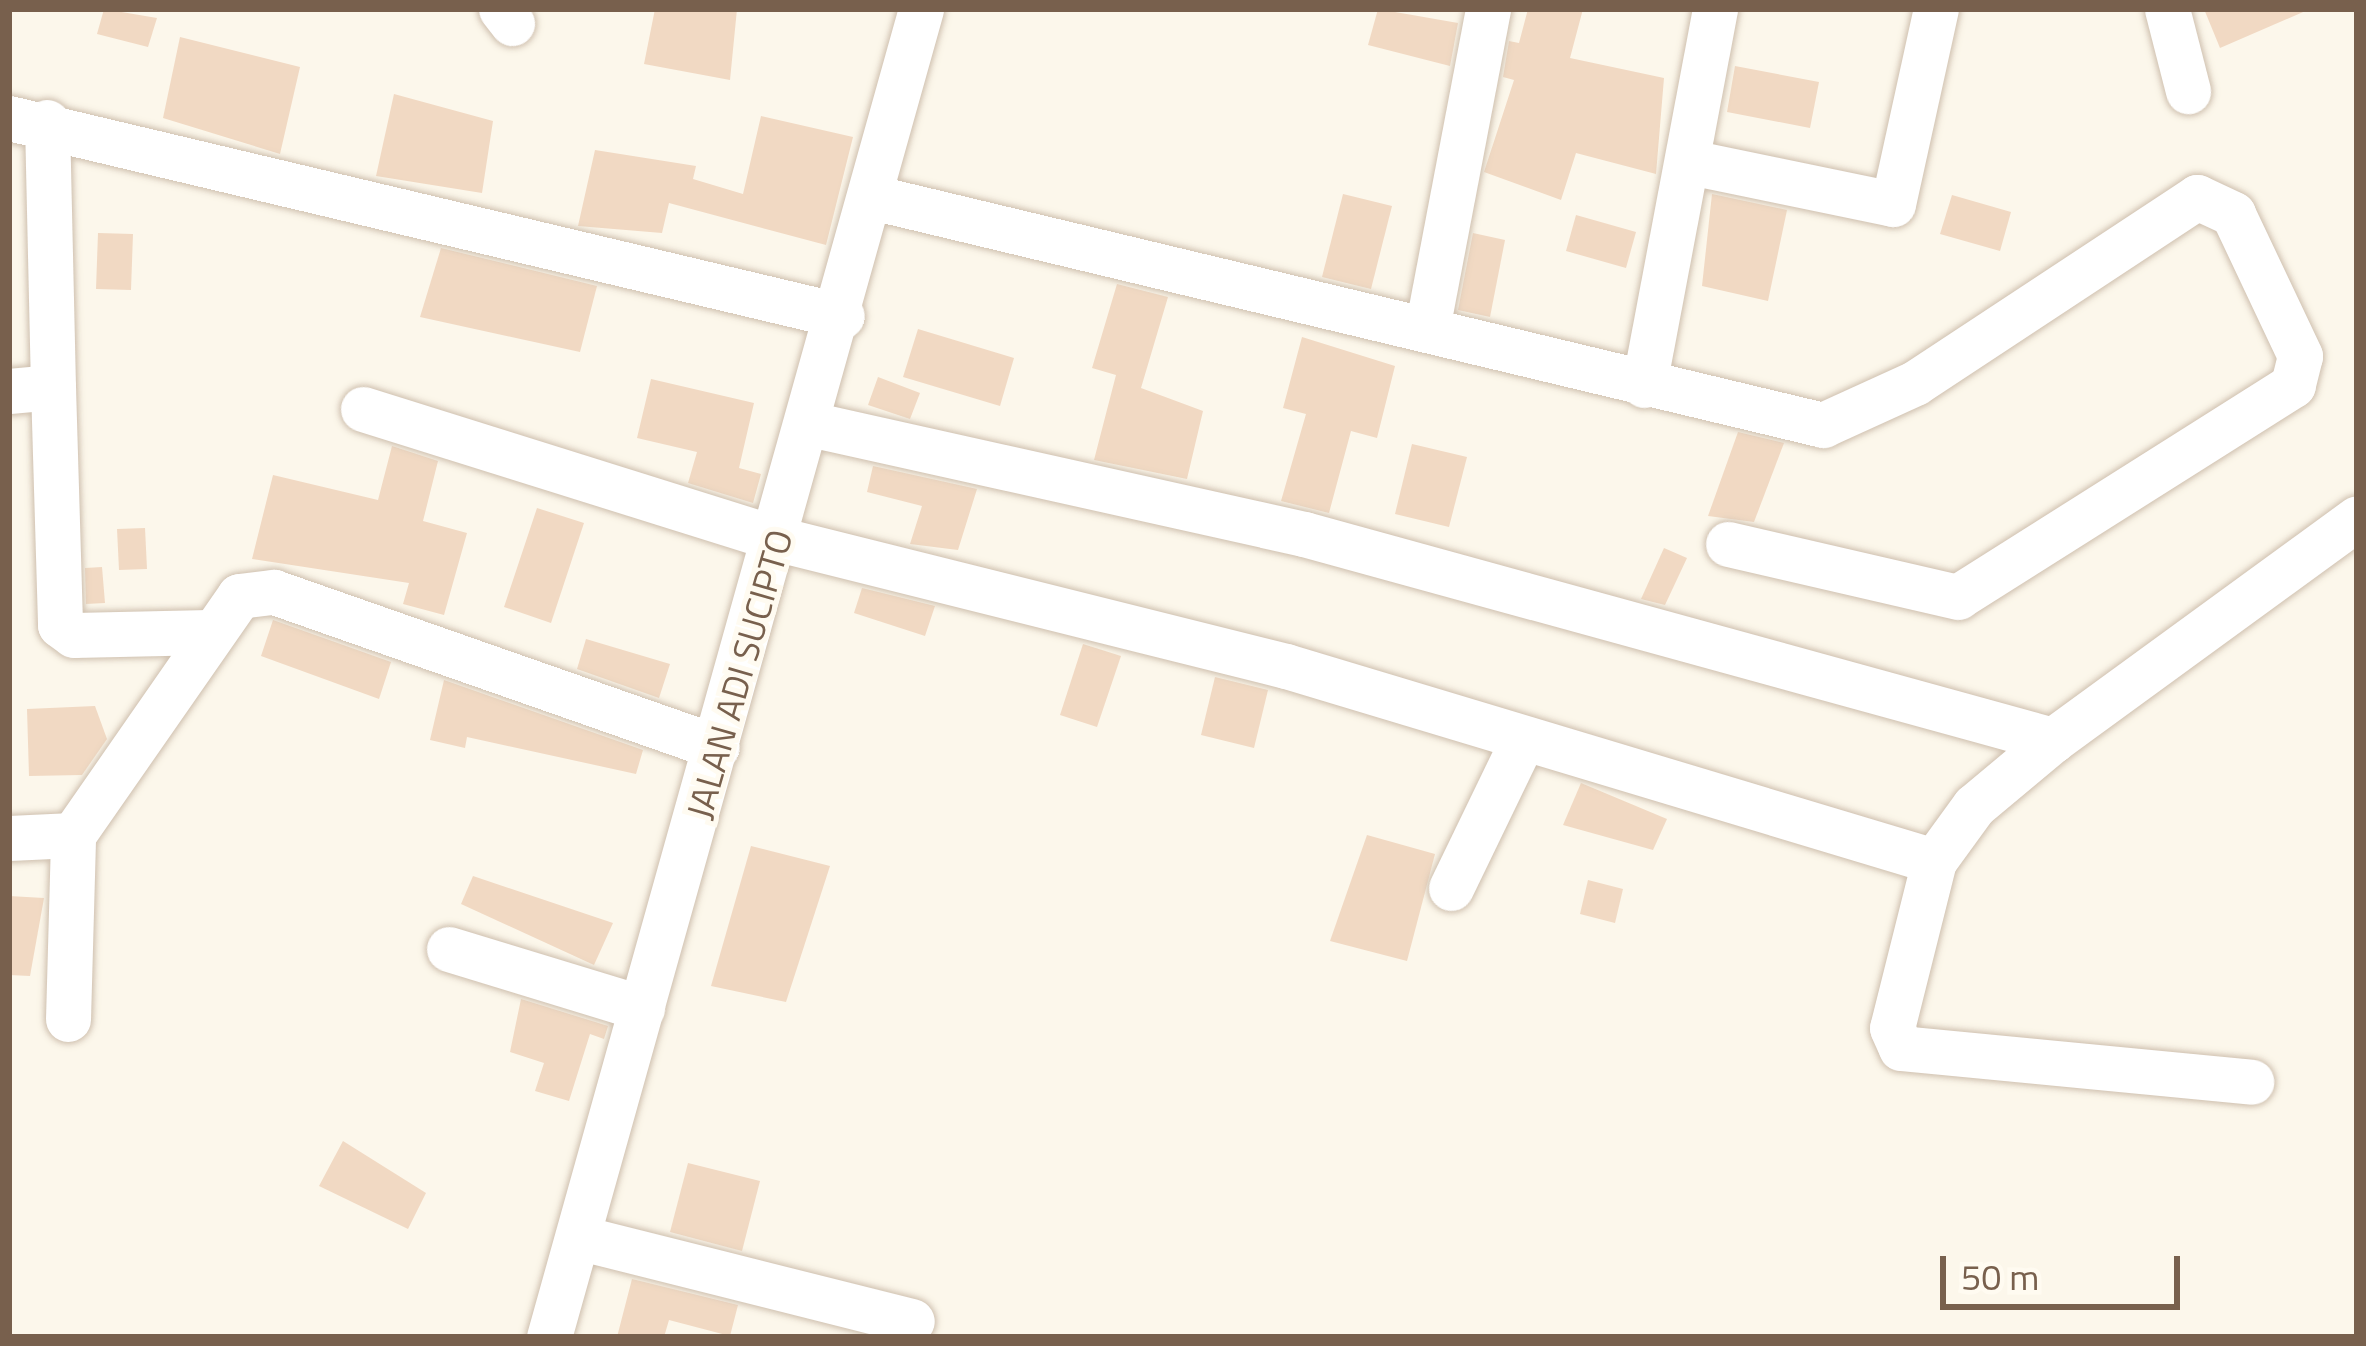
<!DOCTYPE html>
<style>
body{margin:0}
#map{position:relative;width:2366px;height:1346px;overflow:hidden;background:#fcf7eb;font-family:"Titillium Web",sans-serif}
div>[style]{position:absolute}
.building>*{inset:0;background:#f1d9c3}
.roads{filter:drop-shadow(0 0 3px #cfc0af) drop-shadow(0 0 3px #cfc0af)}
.minor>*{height:45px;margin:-22.5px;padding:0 22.5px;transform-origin:22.5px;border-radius:22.5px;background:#fff}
span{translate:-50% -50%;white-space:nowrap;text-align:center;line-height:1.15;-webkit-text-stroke:10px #fffbf1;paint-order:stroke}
.street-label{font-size:36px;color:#78604d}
.frame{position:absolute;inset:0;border:12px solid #78604d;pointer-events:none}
.scale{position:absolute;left:1940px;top:1256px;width:240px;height:54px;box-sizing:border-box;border:6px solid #78604d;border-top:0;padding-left:15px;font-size:36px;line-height:42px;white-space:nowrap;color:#78604d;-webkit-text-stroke:9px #fffbf1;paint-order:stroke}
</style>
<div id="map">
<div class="building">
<div style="clip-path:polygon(104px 9px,157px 18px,148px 47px,97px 34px)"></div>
<div style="clip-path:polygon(655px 9px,737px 9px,730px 80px,644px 64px)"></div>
<div style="clip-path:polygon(1378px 9px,1458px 23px,1450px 66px,1368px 45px)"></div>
<div style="clip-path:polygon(1528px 9px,1583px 9px,1570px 58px,1664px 78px,1656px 174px,1576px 153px,1561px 200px,1484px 172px,1514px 80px,1503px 77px,1509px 41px,1519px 43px)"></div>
<div style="clip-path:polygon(2204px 9px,2310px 9px,2220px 48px)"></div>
<div style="clip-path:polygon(180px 37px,300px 67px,280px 154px,163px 118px)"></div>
<div style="clip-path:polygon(1735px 66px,1819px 82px,1810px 128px,1727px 112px)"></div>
<div style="clip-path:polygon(394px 94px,493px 121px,482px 193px,376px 176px)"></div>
<div style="clip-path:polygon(761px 116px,853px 137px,826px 245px,669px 203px,662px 233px,578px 226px,595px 150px,696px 166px,693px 179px,743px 194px)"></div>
<div style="clip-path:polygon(1343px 194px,1392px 206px,1371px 289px,1322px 277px)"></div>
<div style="clip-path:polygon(1712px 194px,1787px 210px,1768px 301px,1702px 286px)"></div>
<div style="clip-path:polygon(1952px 195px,2011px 212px,2000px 251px,1940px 234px)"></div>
<div style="clip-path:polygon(1576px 215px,1636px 232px,1626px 268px,1566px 251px)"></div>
<div style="clip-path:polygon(98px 233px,133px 234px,131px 290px,96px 289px)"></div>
<div style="clip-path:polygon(1473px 233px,1505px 240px,1490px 317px,1458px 310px)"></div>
<div style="clip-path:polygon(441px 248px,597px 286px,580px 352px,420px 317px)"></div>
<div style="clip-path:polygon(1117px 284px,1168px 297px,1141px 388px,1203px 411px,1187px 479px,1094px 460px,1116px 375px,1092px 368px)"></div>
<div style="clip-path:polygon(918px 329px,1014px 358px,1000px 406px,903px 377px)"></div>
<div style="clip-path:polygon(1302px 337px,1395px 366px,1377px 438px,1351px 431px,1329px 513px,1281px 501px,1306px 414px,1283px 408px)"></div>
<div style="clip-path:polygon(878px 377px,920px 393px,910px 419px,868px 405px)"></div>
<div style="clip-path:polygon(651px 379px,754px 403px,739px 468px,761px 474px,753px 503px,688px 483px,697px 452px,637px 438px)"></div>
<div style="clip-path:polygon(1738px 432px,1784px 443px,1754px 522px,1708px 516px)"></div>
<div style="clip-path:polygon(1412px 444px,1467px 457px,1449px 527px,1395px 514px)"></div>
<div style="clip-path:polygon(392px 446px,438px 461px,423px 521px,467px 533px,444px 615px,403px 604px,409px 583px,252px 559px,273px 475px,378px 500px)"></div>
<div style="clip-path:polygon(873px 466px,977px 489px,958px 550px,910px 544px,922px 506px,867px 492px)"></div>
<div style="clip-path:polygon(537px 508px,584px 523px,551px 623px,504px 607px)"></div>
<div style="clip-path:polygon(145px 528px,147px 569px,119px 570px,117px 529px)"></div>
<div style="clip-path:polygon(1664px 548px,1687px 558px,1665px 605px,1641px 599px)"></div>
<div style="clip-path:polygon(102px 567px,105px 603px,86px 604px,85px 568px)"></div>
<div style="clip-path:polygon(862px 588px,935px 606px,925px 636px,854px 613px)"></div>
<div style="clip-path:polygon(273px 620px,391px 662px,379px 699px,261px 656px)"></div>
<div style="clip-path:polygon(586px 639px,670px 664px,659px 698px,577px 669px)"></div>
<div style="clip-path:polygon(1083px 644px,1121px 656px,1097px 727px,1060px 715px)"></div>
<div style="clip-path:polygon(1215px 677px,1268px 690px,1254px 748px,1201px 735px)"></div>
<div style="clip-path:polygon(444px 680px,643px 750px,636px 774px,467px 737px,465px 748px,430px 740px)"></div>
<div style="clip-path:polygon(95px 706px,107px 739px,82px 775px,29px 776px,27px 709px)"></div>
<div style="clip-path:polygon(1581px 783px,1667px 819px,1653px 850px,1563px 825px)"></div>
<div style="clip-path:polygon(1367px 835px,1435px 854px,1407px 961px,1330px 941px)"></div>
<div style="clip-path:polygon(751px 846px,830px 866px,786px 1002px,711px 986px)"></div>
<div style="clip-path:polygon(473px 876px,613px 923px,594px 965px,461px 904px)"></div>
<div style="clip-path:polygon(1588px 880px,1623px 889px,1615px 923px,1580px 914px)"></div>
<div style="clip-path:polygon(9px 896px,44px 898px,30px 976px,9px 975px)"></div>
<div style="clip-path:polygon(521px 999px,608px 1026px,604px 1039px,590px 1034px,569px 1101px,535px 1091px,544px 1063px,510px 1052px)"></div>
<div style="clip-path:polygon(343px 1141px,426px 1193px,408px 1229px,319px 1186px)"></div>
<div style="clip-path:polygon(688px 1163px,760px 1181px,742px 1251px,670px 1232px)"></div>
<div style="clip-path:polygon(632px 1279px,738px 1305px,730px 1336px,669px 1320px,664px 1337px,617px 1337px)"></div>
</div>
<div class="roads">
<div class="minor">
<div style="left:501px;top:9px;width:18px;rotate:52deg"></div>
<div style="left:2167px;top:9px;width:85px;rotate:75.6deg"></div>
<div style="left:9px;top:118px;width:856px;rotate:13.37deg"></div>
<div style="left:1690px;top:162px;width:207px;rotate:11.7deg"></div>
<div style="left:1893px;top:204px;width:200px;rotate:-77.6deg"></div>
<div style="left:876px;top:198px;width:974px;rotate:13.48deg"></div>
<div style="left:1823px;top:425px;width:101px;rotate:-24.5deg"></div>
<div style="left:1915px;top:383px;width:338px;rotate:-33.4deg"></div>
<div style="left:2197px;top:197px;width:40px;rotate:25deg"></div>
<div style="left:2233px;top:214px;width:157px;rotate:64.7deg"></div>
<div style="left:2300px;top:356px;width:30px;rotate:104deg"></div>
<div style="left:2293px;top:385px;width:396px;rotate:147.7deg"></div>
<div style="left:1958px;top:597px;width:236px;rotate:-167deg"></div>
<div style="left:1427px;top:329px;width:326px;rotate:-79.2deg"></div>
<div style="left:1644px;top:385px;width:383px;rotate:-79.3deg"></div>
<div style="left:53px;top:387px;width:238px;rotate:88.3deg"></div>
<div style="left:60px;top:625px;width:17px;rotate:36deg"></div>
<div style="left:74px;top:635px;width:135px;rotate:-1.3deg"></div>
<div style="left:9px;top:391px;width:44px;rotate:-5.2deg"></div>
<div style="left:53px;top:387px;width:265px;rotate:-91.3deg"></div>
<div style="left:363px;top:409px;width:435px;rotate:17.4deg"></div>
<div style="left:778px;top:539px;width:524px;rotate:14.04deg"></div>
<div style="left:1286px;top:666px;width:677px;rotate:16.75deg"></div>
<div style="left:1934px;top:861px;width:68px;rotate:-54deg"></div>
<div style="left:1974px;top:806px;width:103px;rotate:-39.9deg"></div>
<div style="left:2053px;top:740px;width:376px;rotate:-36.1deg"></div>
<div style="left:810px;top:424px;width:506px;rotate:12.55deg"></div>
<div style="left:1304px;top:534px;width:777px;rotate:15.38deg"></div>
<div style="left:9px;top:838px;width:64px;rotate:-2.7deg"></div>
<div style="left:1934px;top:861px;width:172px;rotate:104.1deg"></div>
<div style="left:1892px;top:1028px;width:22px;rotate:66deg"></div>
<div style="left:1901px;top:1048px;width:352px;rotate:5.5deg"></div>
<div style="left:1451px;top:888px;width:165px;rotate:-64.2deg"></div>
<div style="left:449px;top:949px;width:202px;rotate:17deg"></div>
<div style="left:68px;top:1019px;width:184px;rotate:-88.4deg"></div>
<div style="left:73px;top:835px;width:291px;rotate:-55.2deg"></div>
<div style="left:239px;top:596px;width:35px;rotate:-7deg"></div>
<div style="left:274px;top:592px;width:469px;rotate:19.3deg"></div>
<div style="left:581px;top:1238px;width:341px;rotate:14.1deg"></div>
<div style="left:549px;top:1337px;width:1379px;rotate:-74.35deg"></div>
</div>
</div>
<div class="street-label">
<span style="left:739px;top:674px;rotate:-74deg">JALAN ADI SUCIPTO</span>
</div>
<div class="frame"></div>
<div class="scale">50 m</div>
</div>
